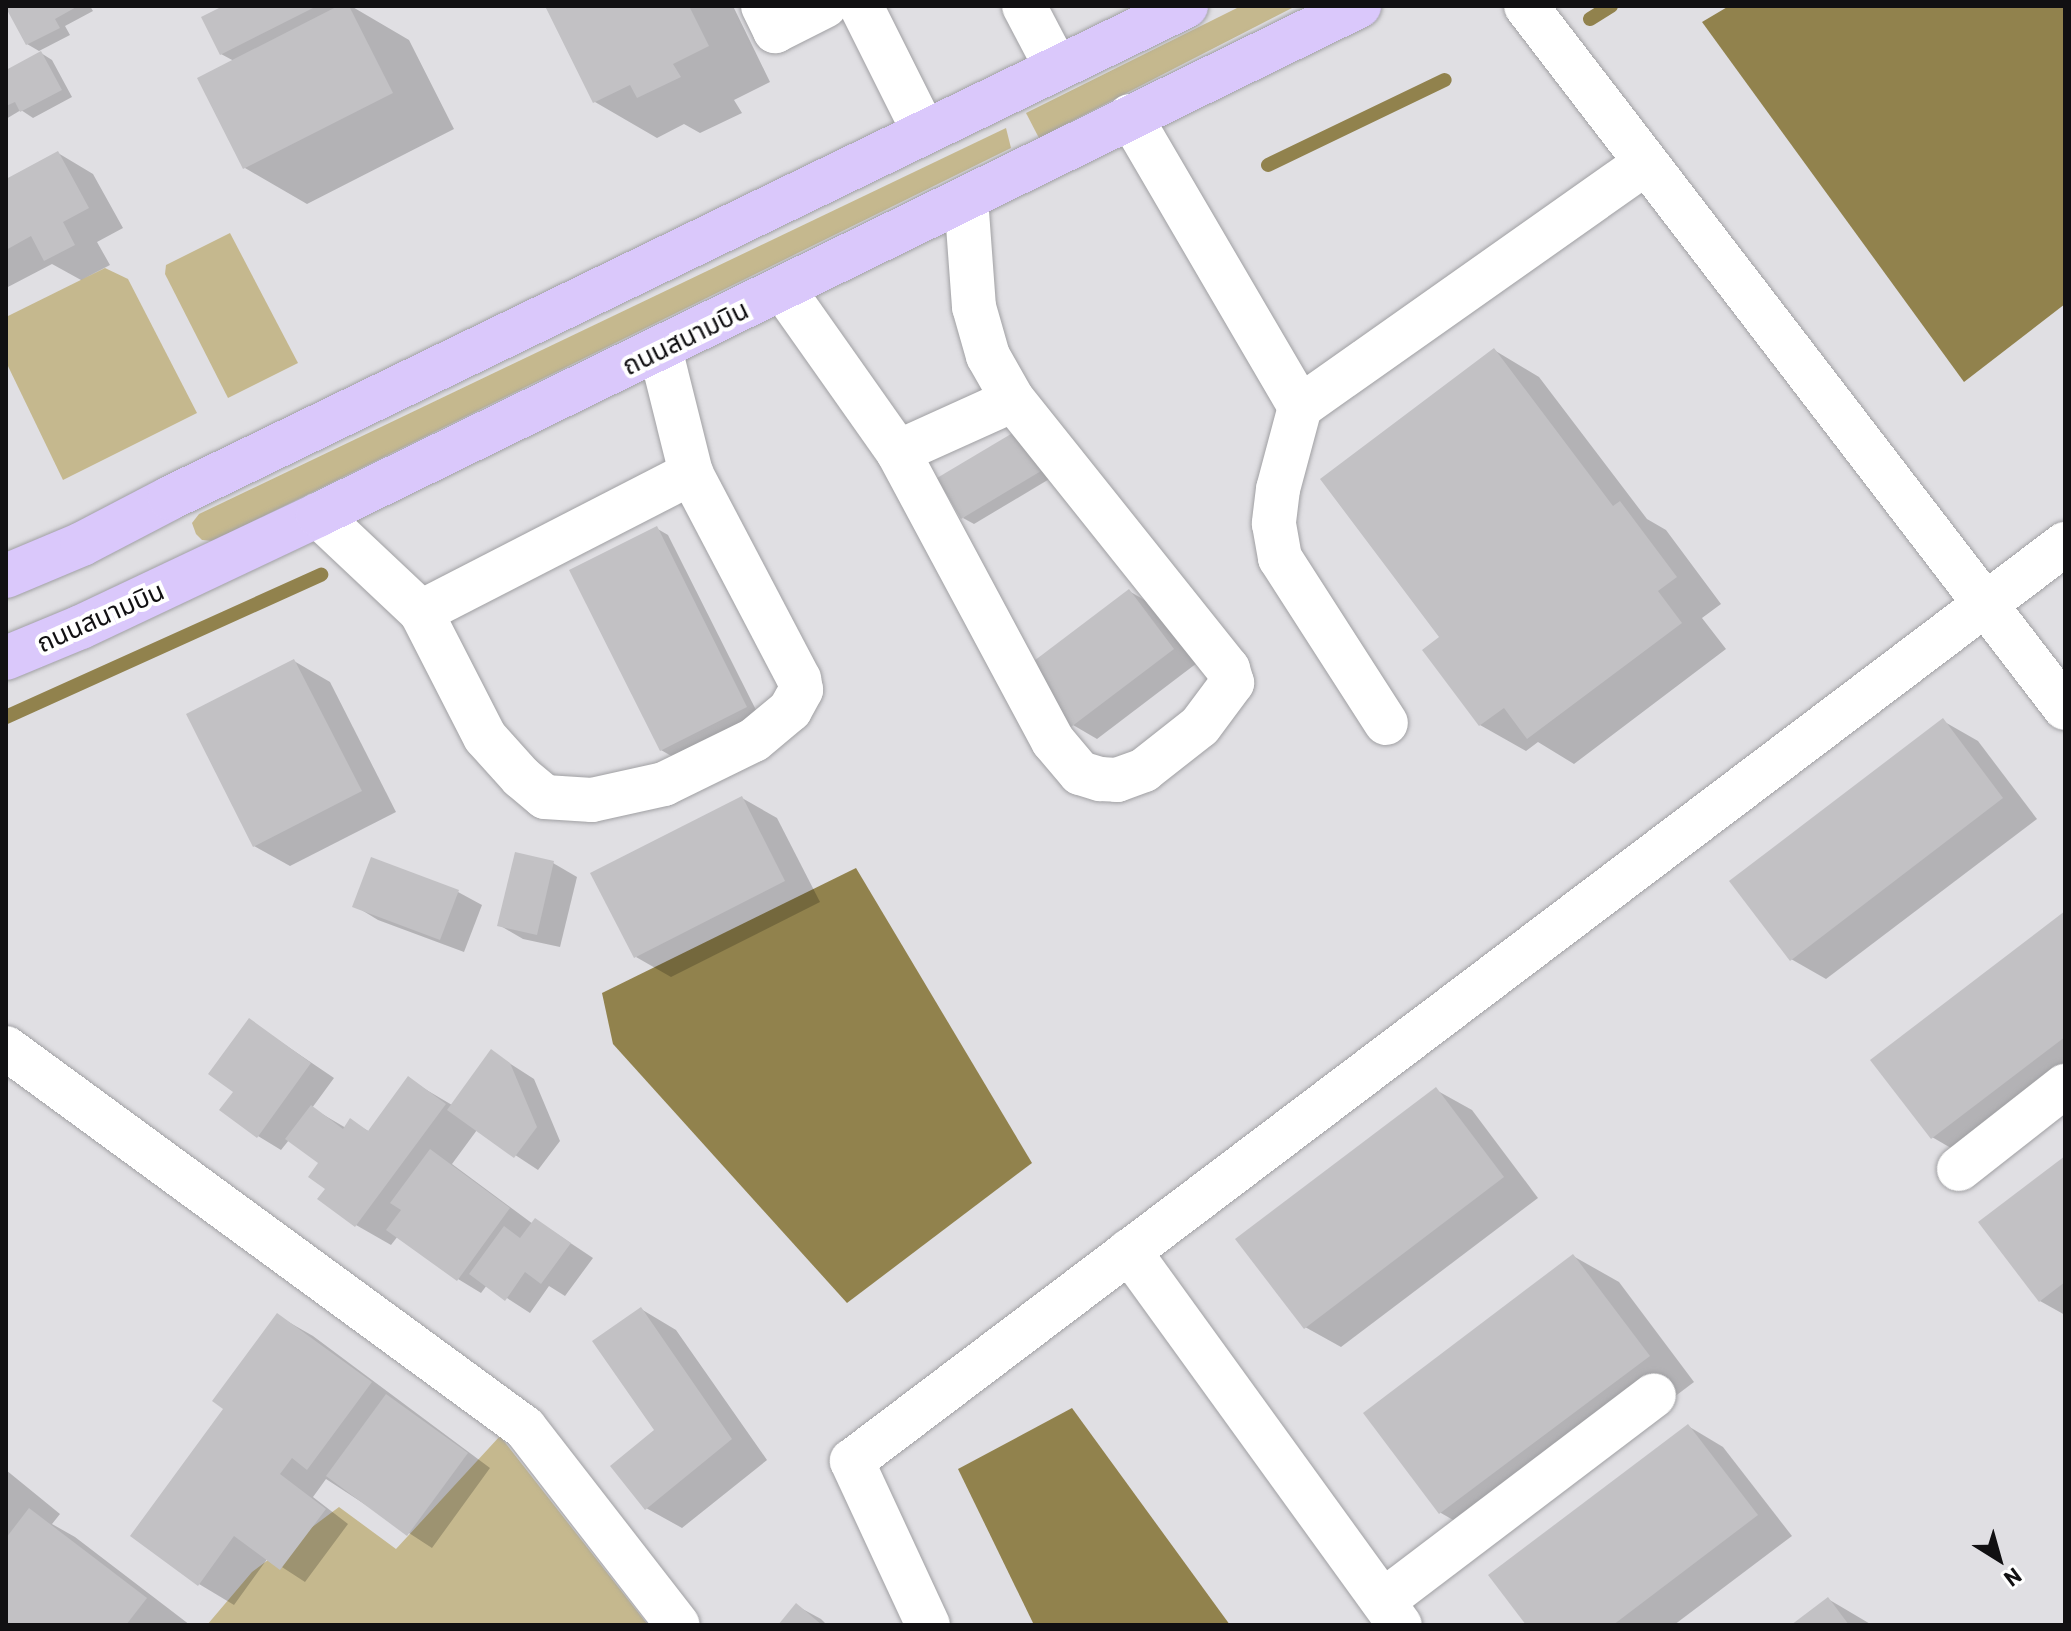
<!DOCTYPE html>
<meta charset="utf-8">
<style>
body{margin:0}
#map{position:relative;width:2071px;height:1631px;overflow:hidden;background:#e0dfe3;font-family:Barlow,"Noto Sans Thai",sans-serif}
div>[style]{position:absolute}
.green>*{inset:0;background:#c5b88e}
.water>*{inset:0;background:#91824d}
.shadow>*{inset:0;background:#0003}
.stream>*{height:14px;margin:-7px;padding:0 7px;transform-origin:7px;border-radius:7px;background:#91824d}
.building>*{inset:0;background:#c2c1c4}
.roads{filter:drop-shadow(0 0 2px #a0a0a3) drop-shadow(0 0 2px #a0a0a3)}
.minor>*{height:44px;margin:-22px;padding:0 22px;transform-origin:22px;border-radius:22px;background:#fff}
.major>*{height:44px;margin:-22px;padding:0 22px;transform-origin:22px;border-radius:22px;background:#dac8fb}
span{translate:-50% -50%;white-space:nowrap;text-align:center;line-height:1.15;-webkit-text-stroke:8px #fff;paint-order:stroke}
.street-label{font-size:26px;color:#111012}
.frame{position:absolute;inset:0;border:8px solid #111012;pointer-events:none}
.north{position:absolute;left:1959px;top:1519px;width:80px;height:80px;-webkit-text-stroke:6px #fff;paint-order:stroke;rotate:143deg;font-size:22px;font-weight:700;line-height:32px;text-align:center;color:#111012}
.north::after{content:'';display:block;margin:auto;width:28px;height:36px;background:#111012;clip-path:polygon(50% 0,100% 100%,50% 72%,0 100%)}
</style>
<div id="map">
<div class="green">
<div style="clip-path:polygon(1241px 6px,1296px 6px,1039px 138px,1026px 113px)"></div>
<div style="clip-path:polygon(1006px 128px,1011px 148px,213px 541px,202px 540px,196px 534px,192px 523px,199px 514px)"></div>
<div style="clip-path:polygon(230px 233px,298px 363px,228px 398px,165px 274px,166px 265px)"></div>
<div style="clip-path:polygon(105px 268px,128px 279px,197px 413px,63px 480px,6px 362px,6px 317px)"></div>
<div style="clip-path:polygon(500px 1436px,648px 1625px,207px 1625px,252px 1572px,339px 1507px,396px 1549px)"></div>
</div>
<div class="water">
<div style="clip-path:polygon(1729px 6px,2065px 6px,2065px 304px,1964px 382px,1702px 22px)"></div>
<div style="clip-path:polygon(856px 868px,1032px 1163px,847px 1303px,613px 1044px,602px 993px)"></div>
<div style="clip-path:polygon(1072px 1408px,1230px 1625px,1034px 1625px,958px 1469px)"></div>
</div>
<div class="shadow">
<div style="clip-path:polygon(15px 6px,90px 6px,93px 11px,65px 26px,70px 35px,39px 51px,27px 44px)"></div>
<div style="clip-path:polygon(228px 6px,351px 6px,409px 40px,454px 129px,307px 204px,245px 168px,234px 61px,221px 54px)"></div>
<div style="clip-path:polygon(548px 6px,733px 6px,770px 82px,734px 100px,742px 113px,700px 133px,684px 124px,657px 138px,595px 102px)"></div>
<div style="clip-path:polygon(41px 53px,52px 60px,72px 97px,33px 118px,21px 110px,6px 119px,6px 72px)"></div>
<div style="clip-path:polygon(58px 153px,93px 174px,123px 228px,97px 242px,110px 265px,81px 280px,52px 264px,6px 288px,6px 181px)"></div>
<div style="clip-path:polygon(1494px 350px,1539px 377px,1647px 519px,1666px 530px,1721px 604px,1702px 618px,1726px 649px,1574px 764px,1538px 742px,1526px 751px,1480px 725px,1442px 638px)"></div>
<div style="clip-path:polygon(1016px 433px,1051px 478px,974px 524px,963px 518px)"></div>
<div style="clip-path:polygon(656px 528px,668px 535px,758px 714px,673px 757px,661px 750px)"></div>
<div style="clip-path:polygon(1129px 591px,1153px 605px,1197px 663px,1097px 739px,1073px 725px)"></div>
<div style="clip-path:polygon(294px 661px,330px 682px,396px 812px,290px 866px,254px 846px)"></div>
<div style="clip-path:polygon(1943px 721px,1978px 741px,2037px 819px,1826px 979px,1791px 959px)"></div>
<div style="clip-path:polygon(742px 798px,777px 818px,820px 902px,671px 977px,636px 957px)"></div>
<div style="clip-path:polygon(553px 863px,577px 877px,560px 947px,523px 939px,499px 925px)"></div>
<div style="clip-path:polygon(458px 892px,482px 905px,464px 952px,378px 920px,355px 906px)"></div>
<div style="clip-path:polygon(2065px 914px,2065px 1084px,1968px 1158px,1932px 1137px)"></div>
<div style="clip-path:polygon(250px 1021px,334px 1078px,312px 1108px,346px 1128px,351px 1121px,370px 1132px,408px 1079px,452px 1105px,492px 1052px,534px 1079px,560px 1141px,538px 1170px,477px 1130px,452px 1164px,533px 1224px,536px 1220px,593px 1258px,565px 1296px,549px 1286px,530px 1313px,487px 1285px,481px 1293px,458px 1279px,398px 1236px,391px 1245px,356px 1225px,328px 1189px,321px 1162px,289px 1140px,281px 1150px,258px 1136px,235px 1092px)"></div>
<div style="clip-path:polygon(1436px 1090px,1472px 1110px,1538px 1198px,1341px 1347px,1305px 1327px)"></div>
<div style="clip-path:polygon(2065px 1159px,2065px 1315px,2040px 1301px)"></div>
<div style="clip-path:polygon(1573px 1256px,1619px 1282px,1694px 1382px,1486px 1539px,1441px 1513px,1366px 1413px)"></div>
<div style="clip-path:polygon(641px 1309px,676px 1330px,767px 1460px,682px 1528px,646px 1508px,657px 1430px)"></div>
<div style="clip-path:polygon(278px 1316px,313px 1336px,490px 1468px,432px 1548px,326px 1479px,313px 1497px,348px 1524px,305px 1582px,268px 1558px,234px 1605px,199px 1584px,226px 1409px)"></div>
<div style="clip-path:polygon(1688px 1426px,1723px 1447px,1792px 1536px,1674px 1625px,1528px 1625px)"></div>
<div style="clip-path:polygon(6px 1470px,60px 1514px,52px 1524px,75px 1537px,190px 1625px,6px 1625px)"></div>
<div style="clip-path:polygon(1828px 1599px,1872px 1625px,1794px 1625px)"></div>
<div style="clip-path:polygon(797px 1606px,821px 1619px,827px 1625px,780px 1625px)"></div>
</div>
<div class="stream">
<div style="left:1590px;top:19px;width:25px;rotate:-32deg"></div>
<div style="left:1268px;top:165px;width:196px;rotate:-25.7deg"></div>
<div style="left:6px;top:717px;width:346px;rotate:-24.3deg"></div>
</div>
<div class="building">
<div style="clip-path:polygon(10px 6px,78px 6px,55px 19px,60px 28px,26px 45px,6px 8px)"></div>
<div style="clip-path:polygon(223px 6px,317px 6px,220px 55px,201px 17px)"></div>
<div style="clip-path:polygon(338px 6px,349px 6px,393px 93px,243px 169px,197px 78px)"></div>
<div style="clip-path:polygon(545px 6px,689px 6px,709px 46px,673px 64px,681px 77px,637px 98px,630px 85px,593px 103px)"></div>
<div style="clip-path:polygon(41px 51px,62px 90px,20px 112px,15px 102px,6px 106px,6px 70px)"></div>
<div style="clip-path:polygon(58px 151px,89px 208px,63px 222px,75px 245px,44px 261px,31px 236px,6px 250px,6px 179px)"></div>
<div style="clip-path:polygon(1494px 348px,1613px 506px,1620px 501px,1677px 577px,1658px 591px,1682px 623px,1527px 739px,1504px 708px,1479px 726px,1422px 650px,1439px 637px,1320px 479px)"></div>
<div style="clip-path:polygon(1016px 431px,1041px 471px,961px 519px,937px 478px)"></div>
<div style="clip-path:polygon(657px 526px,747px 707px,660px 751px,569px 570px)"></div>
<div style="clip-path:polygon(1129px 589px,1174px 649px,1071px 727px,1026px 667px)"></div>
<div style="clip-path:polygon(294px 659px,362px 791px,253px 847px,186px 714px)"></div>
<div style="clip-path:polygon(1943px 718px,2003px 798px,1790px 961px,1729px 881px)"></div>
<div style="clip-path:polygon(742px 796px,785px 881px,634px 958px,590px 873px)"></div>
<div style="clip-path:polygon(515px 852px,554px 861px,537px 935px,497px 926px)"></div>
<div style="clip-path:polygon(371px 857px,459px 890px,440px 940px,352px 907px)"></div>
<div style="clip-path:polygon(2065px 911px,2065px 1037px,1931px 1139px,1870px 1060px)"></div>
<div style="clip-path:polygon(249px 1018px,311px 1063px,257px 1138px,219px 1110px,233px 1092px,208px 1074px)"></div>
<div style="clip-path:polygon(491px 1049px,510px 1063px,537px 1127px,514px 1158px,447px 1110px)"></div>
<div style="clip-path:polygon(408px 1076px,446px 1104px,355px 1227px,317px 1199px,325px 1189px,308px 1177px,318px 1163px,285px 1139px,311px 1105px,343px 1129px,350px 1118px,368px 1131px)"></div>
<div style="clip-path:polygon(1436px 1087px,1504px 1177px,1304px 1329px,1235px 1239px)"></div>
<div style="clip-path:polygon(430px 1149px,510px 1208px,457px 1281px,386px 1230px,401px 1210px,390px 1203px)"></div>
<div style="clip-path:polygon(2065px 1156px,2065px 1282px,2039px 1302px,1978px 1222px)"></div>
<div style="clip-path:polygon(535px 1218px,571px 1243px,541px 1284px,525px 1272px,505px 1301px,469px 1274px,504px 1226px,520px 1238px)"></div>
<div style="clip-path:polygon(1573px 1254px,1650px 1356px,1439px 1514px,1363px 1413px)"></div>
<div style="clip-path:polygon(641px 1307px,732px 1439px,645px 1510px,610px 1466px,654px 1430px,592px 1341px)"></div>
<div style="clip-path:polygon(277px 1313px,372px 1382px,307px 1470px,292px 1458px,280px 1474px,326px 1509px,280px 1570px,234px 1536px,198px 1586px,130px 1536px,223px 1409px,212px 1401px)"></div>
<div style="clip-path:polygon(386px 1394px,468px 1453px,407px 1536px,326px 1476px)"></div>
<div style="clip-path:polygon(1688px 1424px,1758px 1515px,1613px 1625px,1526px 1625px,1488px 1575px)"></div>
<div style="clip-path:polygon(29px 1508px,147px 1598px,126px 1625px,6px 1625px,6px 1538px)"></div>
<div style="clip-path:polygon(1828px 1597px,1849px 1625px,1791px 1625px)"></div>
<div style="clip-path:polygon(796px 1603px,822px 1625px,778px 1625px)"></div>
</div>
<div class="roads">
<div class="minor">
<div style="left:763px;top:6px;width:28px;rotate:64deg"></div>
<div style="left:775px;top:31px;width:56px;rotate:-26.6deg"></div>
<div style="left:861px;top:6px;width:141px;rotate:63.4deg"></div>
<div style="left:1024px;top:6px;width:69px;rotate:62.3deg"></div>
<div style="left:1526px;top:6px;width:885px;rotate:52.48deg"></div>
<div style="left:1130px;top:116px;width:337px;rotate:59.7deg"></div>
<div style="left:1300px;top:407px;width:422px;rotate:-35.2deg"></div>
<div style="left:783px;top:289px;width:199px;rotate:54.8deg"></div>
<div style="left:898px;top:452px;width:328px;rotate:61.8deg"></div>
<div style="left:1053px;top:741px;width:42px;rotate:49.8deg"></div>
<div style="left:1080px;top:773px;width:21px;rotate:17deg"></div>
<div style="left:1100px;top:779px;width:17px;rotate:3deg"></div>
<div style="left:1117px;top:780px;width:29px;rotate:-20deg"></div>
<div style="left:1144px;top:770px;width:71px;rotate:-38.2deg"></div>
<div style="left:1200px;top:726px;width:54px;rotate:-53.3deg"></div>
<div style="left:1232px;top:683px;width:15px;rotate:-106deg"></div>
<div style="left:1228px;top:669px;width:344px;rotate:-128.6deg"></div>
<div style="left:1013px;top:400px;width:51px;rotate:-119.6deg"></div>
<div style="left:988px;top:356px;width:51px;rotate:-105.9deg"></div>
<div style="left:974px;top:307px;width:108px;rotate:-94.2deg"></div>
<div style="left:1300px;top:407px;width:85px;rotate:105deg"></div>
<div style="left:1278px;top:489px;width:35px;rotate:97deg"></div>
<div style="left:1274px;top:524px;width:35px;rotate:80deg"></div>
<div style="left:1280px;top:558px;width:196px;rotate:57.3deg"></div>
<div style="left:898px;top:452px;width:126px;rotate:-24.3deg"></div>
<div style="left:318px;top:515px;width:141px;rotate:43.3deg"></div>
<div style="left:421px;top:612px;width:140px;rotate:62.9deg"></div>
<div style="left:485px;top:737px;width:54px;rotate:48deg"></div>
<div style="left:521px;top:777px;width:31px;rotate:40deg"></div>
<div style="left:545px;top:797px;width:47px;rotate:3.7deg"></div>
<div style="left:592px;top:800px;width:74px;rotate:-12.5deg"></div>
<div style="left:664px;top:784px;width:100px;rotate:-26.1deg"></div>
<div style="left:754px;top:740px;width:47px;rotate:-39.8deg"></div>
<div style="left:790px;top:710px;width:23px;rotate:-61deg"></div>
<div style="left:801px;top:690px;width:11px;rotate:-100deg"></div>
<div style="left:799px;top:679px;width:233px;rotate:-117.7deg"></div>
<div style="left:691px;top:473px;width:128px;rotate:-104deg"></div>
<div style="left:421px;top:612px;width:304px;rotate:-27.2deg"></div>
<div style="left:6px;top:1048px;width:643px;rotate:36.21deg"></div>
<div style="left:525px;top:1428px;width:249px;rotate:52.2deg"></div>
<div style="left:1959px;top:1169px;width:135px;rotate:-38.1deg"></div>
<div style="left:1129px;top:1251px;width:462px;rotate:54.1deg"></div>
<div style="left:1383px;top:1601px;width:340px;rotate:-37.2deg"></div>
<div style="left:928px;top:1625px;width:181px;rotate:-114.9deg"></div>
<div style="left:852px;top:1461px;width:1521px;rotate:-37.09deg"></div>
</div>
<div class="major">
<div style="left:6px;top:576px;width:82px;rotate:-22.8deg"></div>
<div style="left:82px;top:544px;width:99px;rotate:-27.6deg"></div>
<div style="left:170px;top:498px;width:1129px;rotate:-25.84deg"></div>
<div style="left:6px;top:658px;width:81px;rotate:-22.5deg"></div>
<div style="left:81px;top:627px;width:262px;rotate:-25.3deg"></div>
<div style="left:318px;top:515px;width:1159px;rotate:-26.06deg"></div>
</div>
</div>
<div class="street-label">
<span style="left:685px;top:337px;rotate:-26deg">ถนนสนามบิน</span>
<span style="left:100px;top:616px;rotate:-24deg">ถนนสนามบิน</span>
</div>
<div class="frame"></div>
<div class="north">N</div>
</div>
